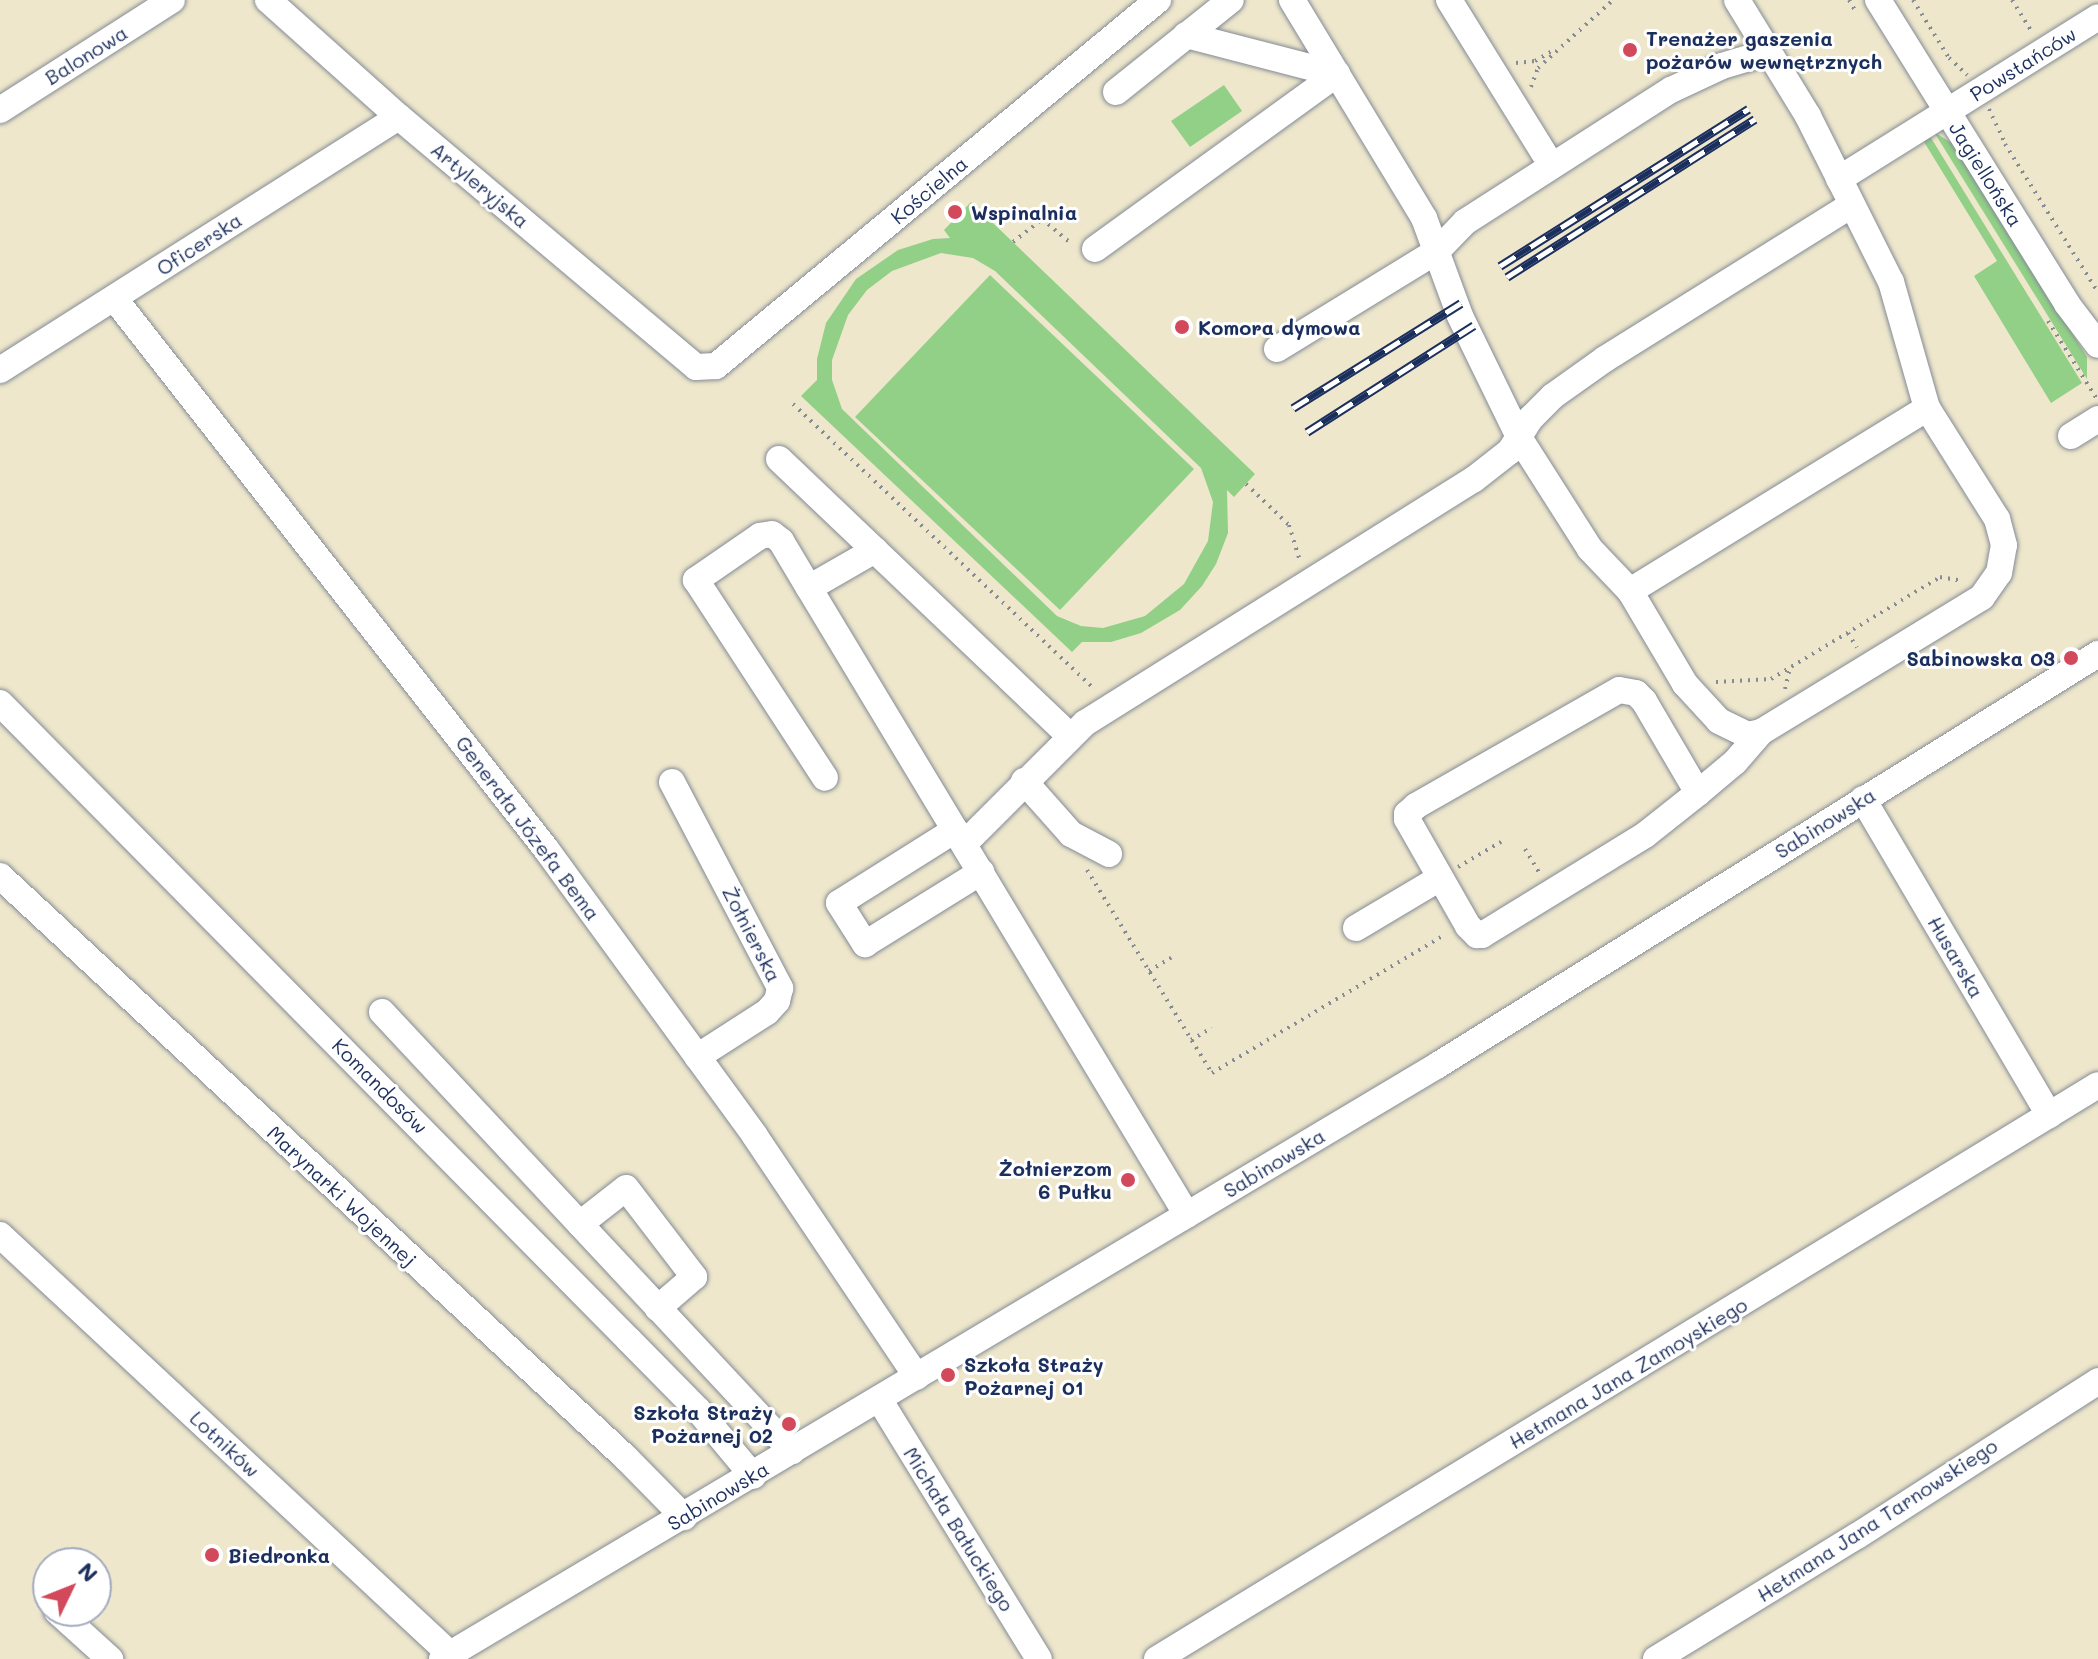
<!DOCTYPE html>
<meta charset="utf-8">
<style>
body{margin:0}
#map{position:relative;width:2098px;height:1659px;overflow:hidden;background:#eee7cc;font-family:Mali,sans-serif}
div>[style]{position:absolute}
.green>*{inset:0;background:#91d086}
.path>*{height:4px;margin-top:-2px;transform-origin:0;background:repeating-linear-gradient(90deg,#848b95 0 2px,transparent 0 8px)}
.roads{filter:drop-shadow(0 0 2px #848b95) drop-shadow(0 0 2px #848b95)}
.minor>*{height:26px;margin:-13px;padding:0 13px;transform-origin:13px;border-radius:13px;background:#fff}
.rail>*{height:9px;margin-top:-4.5px;transform-origin:0;background:repeating-linear-gradient(90deg,#fff 0 18px,#1b2f5e 0 36px);box-sizing:border-box;border-block:2px solid #1b2f5e}
.dots>*{width:22px;height:22px;translate:-50% -50%;box-sizing:border-box;border:4px solid #fff;border-radius:50%}
span{translate:-50% -50%;white-space:nowrap;text-align:center;line-height:1.15;-webkit-text-stroke:6px #fff;paint-order:stroke}
.poi-label{font-size:20px;color:#1b2f5e;font-weight:700}
.left{translate:0 -50%;text-align:left}
.right{translate:-100% -50%;text-align:right}
.street-label{font-size:20px;color:#1b2f5e}
.north{position:absolute;left:32px;top:1547px;width:80px;height:80px;box-sizing:border-box;background:#fff;border:2px solid #a4acbf;border-radius:50%;rotate:47deg;font-size:22px;font-weight:700;line-height:32px;text-align:center;color:#1b2f5e}
.north::after{content:'';display:block;margin:auto;width:28px;height:36px;background:#d1495b;clip-path:polygon(50% 0,100% 100%,50% 72%,0 100%)}
</style>
<div id="map">
<div class="green">
<div style="clip-path:polygon(1224px 85px,1242px 111px,1190px 147px,1171px 121px)"></div>
<div style="clip-path:polygon(1934px 132px,1955px 145px,2087px 357px,2087px 379px)"></div>
<div style="clip-path:polygon(1928px 133px,2082px 383px,2051px 403px,1974px 276px,1997px 261px,1921px 137px)"></div>
<div style="clip-path:polygon(evenodd,971px 202px,1255px 474px,1234px 497px,1227px 490px,1228px 533px,1216px 564px,1202px 586px,1180px 610px,1141px 633px,1111px 642px,1082px 642px,1072px 652px,801px 396px,817px 380px,817px 359px,826px 323px,856px 279px,898px 250px,933px 239px,950px 238px,944px 230px,971px 202px,941px 253px,973px 258px,995px 271px,1201px 468px,1213px 502px,1208px 541px,1184px 584px,1145px 616px,1103px 628px,1081px 626px,1057px 616px,842px 409px,832px 380px,832px 360px,848px 315px,867px 290px,892px 271px,941px 253px)"></div>
<div style="clip-path:polygon(990px 275px,1194px 469px,1060px 610px,855px 417px)"></div>
</div>
<div class="path">
<div style="left:1849px;top:0;width:14px;rotate:60deg"></div>
<div style="left:1913px;top:0;width:68px;rotate:58.2deg"></div>
<div style="left:1949px;top:58px;width:25px;rotate:43deg"></div>
<div style="left:2012px;top:0;width:38px;rotate:58deg"></div>
<div style="left:1516px;top:63px;width:19px;rotate:-6deg"></div>
<div style="left:1535px;top:61px;width:20px;rotate:-30deg"></div>
<div style="left:1531px;top:87px;width:20px;rotate:-70deg"></div>
<div style="left:1538px;top:68px;width:101px;rotate:-42.2deg"></div>
<div style="left:1989px;top:109px;width:38px;rotate:65deg"></div>
<div style="left:2005px;top:144px;width:175px;rotate:57.9deg"></div>
<div style="left:1013px;top:242px;width:37px;rotate:-38deg"></div>
<div style="left:1042px;top:219px;width:40px;rotate:40deg"></div>
<div style="left:2048px;top:321px;width:92px;rotate:57.9deg"></div>
<div style="left:793px;top:404px;width:416px;rotate:43.4deg"></div>
<div style="left:1246px;top:484px;width:59px;rotate:43.6deg"></div>
<div style="left:1289px;top:525px;width:39px;rotate:73deg"></div>
<div style="left:1848px;top:633px;width:17px;rotate:59deg"></div>
<div style="left:1716px;top:682px;width:55px;rotate:-3.1deg"></div>
<div style="left:1771px;top:679px;width:197px;rotate:-31.1deg"></div>
<div style="left:1940px;top:577px;width:22px;rotate:10deg"></div>
<div style="left:1785px;top:689px;width:22px;rotate:-77deg"></div>
<div style="left:1525px;top:849px;width:29px;rotate:59deg"></div>
<div style="left:1458px;top:867px;width:50px;rotate:-30.2deg"></div>
<div style="left:1087px;top:870px;width:238px;rotate:58.4deg"></div>
<div style="left:1212px;top:1073px;width:272px;rotate:-30.7deg"></div>
<div style="left:1149px;top:971px;width:26px;rotate:-31deg"></div>
<div style="left:1191px;top:1040px;width:24px;rotate:-30deg"></div>
</div>
<div class="roads">
<div class="minor">
<div style="left:268px;top:0;width:176px;rotate:41.8deg"></div>
<div style="left:399px;top:117px;width:388px;rotate:40.1deg"></div>
<div style="left:696px;top:367px;width:20px;rotate:-3deg"></div>
<div style="left:716px;top:366px;width:574px;rotate:-39.63deg"></div>
<div style="left:1292px;top:0;width:255px;rotate:58.8deg"></div>
<div style="left:1424px;top:218px;width:104px;rotate:69.8deg"></div>
<div style="left:1460px;top:316px;width:137px;rotate:64deg"></div>
<div style="left:1520px;top:439px;width:130px;rotate:57.5deg"></div>
<div style="left:1590px;top:549px;width:58px;rotate:46.4deg"></div>
<div style="left:1630px;top:591px;width:108px;rotate:59.4deg"></div>
<div style="left:1685px;top:684px;width:50px;rotate:47.4deg"></div>
<div style="left:1719px;top:721px;width:32px;rotate:26deg"></div>
<div style="left:1748px;top:735px;width:13px;rotate:-13deg"></div>
<div style="left:1761px;top:732px;width:259px;rotate:-31.4deg"></div>
<div style="left:1982px;top:597px;width:29px;rotate:-55deg"></div>
<div style="left:1999px;top:573px;width:28px;rotate:-80deg"></div>
<div style="left:2004px;top:545px;width:27px;rotate:-105deg"></div>
<div style="left:1997px;top:519px;width:131px;rotate:-122.2deg"></div>
<div style="left:1927px;top:408px;width:131px;rotate:-105.9deg"></div>
<div style="left:1891px;top:282px;width:186px;rotate:-116.6deg"></div>
<div style="left:1808px;top:116px;width:136px;rotate:-121.5deg"></div>
<div style="left:1449px;top:0;width:195px;rotate:58.2deg"></div>
<div style="left:1878px;top:0;width:358px;rotate:58.1deg"></div>
<div style="left:2067px;top:304px;width:51px;rotate:52.9deg"></div>
<div style="left:1186px;top:35px;width:156px;rotate:14.5deg"></div>
<div style="left:1116px;top:92px;width:147px;rotate:-38.7deg"></div>
<div style="left:0;top:110px;width:204px;rotate:-32.6deg"></div>
<div style="left:1839px;top:179px;width:305px;rotate:-32deg"></div>
<div style="left:1095px;top:249px;width:299px;rotate:-35.9deg"></div>
<div style="left:114px;top:298px;width:700px;rotate:51.9deg"></div>
<div style="left:546px;top:849px;width:355px;rotate:53.9deg"></div>
<div style="left:755px;top:1136px;width:290px;rotate:56.1deg"></div>
<div style="left:1277px;top:349px;width:188px;rotate:-31.5deg"></div>
<div style="left:1437px;top:251px;width:40px;rotate:-46deg"></div>
<div style="left:1465px;top:222px;width:245px;rotate:-32.7deg"></div>
<div style="left:1671px;top:90px;width:56px;rotate:-25.2deg"></div>
<div style="left:1722px;top:66px;width:49px;rotate:-16.6deg"></div>
<div style="left:0;top:370px;width:472px;rotate:-32.4deg"></div>
<div style="left:2071px;top:436px;width:32px;rotate:-32deg"></div>
<div style="left:779px;top:459px;width:402px;rotate:43.6deg"></div>
<div style="left:875px;top:550px;width:76px;rotate:150.1deg"></div>
<div style="left:809px;top:588px;width:732px;rotate:58.92deg"></div>
<div style="left:809px;top:588px;width:55px;rotate:-120.8deg"></div>
<div style="left:781px;top:541px;width:11px;rotate:-142deg"></div>
<div style="left:772px;top:534px;width:12px;rotate:171deg"></div>
<div style="left:760px;top:536px;width:78px;rotate:145.5deg"></div>
<div style="left:696px;top:580px;width:236px;rotate:56.9deg"></div>
<div style="left:1630px;top:591px;width:349px;rotate:-31.6deg"></div>
<div style="left:0;top:703px;width:895px;rotate:45.36deg"></div>
<div style="left:629px;top:1340px;width:98px;rotate:45.4deg"></div>
<div style="left:698px;top:1410px;width:86px;rotate:50.2deg"></div>
<div style="left:1024px;top:781px;width:71px;rotate:48.4deg"></div>
<div style="left:1071px;top:834px;width:43px;rotate:27.8deg"></div>
<div style="left:672px;top:782px;width:233px;rotate:62.3deg"></div>
<div style="left:780px;top:988px;width:13px;rotate:103deg"></div>
<div style="left:777px;top:1001px;width:15px;rotate:132deg"></div>
<div style="left:767px;top:1012px;width:83px;rotate:147.3deg"></div>
<div style="left:1698px;top:793px;width:107px;rotate:-120.4deg"></div>
<div style="left:1644px;top:701px;width:11px;rotate:-135deg"></div>
<div style="left:1636px;top:693px;width:17px;rotate:-170deg"></div>
<div style="left:1619px;top:690px;width:234px;rotate:150.3deg"></div>
<div style="left:1416px;top:806px;width:12px;rotate:138deg"></div>
<div style="left:1407px;top:814px;width:5px;rotate:90deg"></div>
<div style="left:1407px;top:819px;width:123px;rotate:60.3deg"></div>
<div style="left:1468px;top:926px;width:13px;rotate:45deg"></div>
<div style="left:1477px;top:935px;width:5px"></div>
<div style="left:1482px;top:935px;width:191px;rotate:-31.5deg"></div>
<div style="left:1645px;top:835px;width:68px;rotate:-38.4deg"></div>
<div style="left:1698px;top:793px;width:48px;rotate:-40deg"></div>
<div style="left:1735px;top:762px;width:40px;rotate:-49deg"></div>
<div style="left:1863px;top:799px;width:367px;rotate:59.5deg"></div>
<div style="left:955px;top:830px;width:137px;rotate:147.8deg"></div>
<div style="left:839px;top:903px;width:49px;rotate:57.6deg"></div>
<div style="left:865px;top:944px;width:137px;rotate:-31.8deg"></div>
<div style="left:964px;top:844px;width:171px;rotate:-45deg"></div>
<div style="left:1085px;top:723px;width:458px;rotate:-32.1deg"></div>
<div style="left:1473px;top:480px;width:47px;rotate:-38.1deg"></div>
<div style="left:1510px;top:451px;width:38px;rotate:-58deg"></div>
<div style="left:1530px;top:419px;width:33px;rotate:-45deg"></div>
<div style="left:1553px;top:396px;width:64px;rotate:-35.4deg"></div>
<div style="left:1605px;top:359px;width:290px;rotate:-32deg"></div>
<div style="left:0;top:876px;width:855px;rotate:42.91deg"></div>
<div style="left:626px;top:1458px;width:83px;rotate:45.5deg"></div>
<div style="left:1356px;top:928px;width:98px;rotate:-30.8deg"></div>
<div style="left:382px;top:1012px;width:601px;rotate:46.96deg"></div>
<div style="left:580px;top:1224px;width:58px;rotate:-38deg"></div>
<div style="left:626px;top:1188px;width:112px;rotate:52.6deg"></div>
<div style="left:694px;top:1277px;width:48px;rotate:139.3deg"></div>
<div style="left:0;top:1235px;width:615px;rotate:42.96deg"></div>
<div style="left:879px;top:1399px;width:305px;rotate:58.4deg"></div>
<div style="left:57px;top:1611px;width:72px;rotate:42.2deg"></div>
<div style="left:442px;top:1659px;width:1160px;rotate:-30.81deg"></div>
<div style="left:1438px;top:1065px;width:778px;rotate:-31.91deg"></div>
<div style="left:1157px;top:1659px;width:1102px;rotate:-31.38deg"></div>
<div style="left:1656px;top:1659px;width:236px;rotate:-31.5deg"></div>
<div style="left:1857px;top:1536px;width:287px;rotate:-32.7deg"></div>
</div>
</div>
<div class="rail">
<div style="left:1500px;top:266px;width:294px;rotate:-32.3deg"></div>
<div style="left:1507px;top:277px;width:294px;rotate:-32.5deg"></div>
<div style="left:1293px;top:408px;width:198px;rotate:-32deg"></div>
<div style="left:1307px;top:432px;width:198px;rotate:-32.6deg"></div>
</div>
<div class="dots">
<div style="left:1630px;top:50px;background:#d1495b"></div>
<div style="left:955px;top:212px;background:#d1495b"></div>
<div style="left:1182px;top:327px;background:#d1495b"></div>
<div style="left:2071px;top:658px;background:#d1495b"></div>
<div style="left:1128px;top:1180px;background:#d1495b"></div>
<div style="left:948px;top:1375px;background:#d1495b"></div>
<div style="left:789px;top:1424px;background:#d1495b"></div>
<div style="left:212px;top:1555px;background:#d1495b"></div>
</div>
<div class="poi-label">
<span class="left" style="left:1646px;top:50px">Trenażer gaszenia<br>pożarów wewnętrznych</span>
<span class="left" style="left:971px;top:212px">Wspinalnia</span>
<span class="left" style="left:1198px;top:327px">Komora dymowa</span>
<span class="right" style="left:2055px;top:658px">Sabinowska 03</span>
<span class="right" style="left:1112px;top:1180px">Żołnierzom<br>6 Pułku</span>
<span class="left" style="left:964px;top:1376px">Szkoła Straży<br>Pożarnej 01</span>
<span class="right" style="left:773px;top:1424px">Szkoła Straży<br>Pożarnej 02</span>
<span class="left" style="left:228px;top:1555px">Biedronka</span>
</div>
<div class="street-label">
<span style="left:86px;top:55px;rotate:-32deg">Balonowa</span>
<span style="left:2023px;top:64px;rotate:-32deg">Powstańców</span>
<span style="left:1986px;top:174px;rotate:58deg">Jagiellońska</span>
<span style="left:480px;top:185px;rotate:40deg">Artyleryjska</span>
<span style="left:929px;top:190px;rotate:-40deg">Kościelna</span>
<span style="left:199px;top:244px;rotate:-33deg">Oficerska</span>
<span style="left:1825px;top:823px;rotate:-32deg">Sabinowska</span>
<span style="left:528px;top:828px;rotate:53deg">Generała Józefa Bema</span>
<span style="left:752px;top:934px;rotate:63deg">Żołnierska</span>
<span style="left:1956px;top:957px;rotate:60deg">Husarska</span>
<span style="left:380px;top:1086px;rotate:45deg">Komandosów</span>
<span style="left:1274px;top:1163px;rotate:-31deg">Sabinowska</span>
<span style="left:342px;top:1196px;rotate:43deg">Marynarki Wojennej</span>
<span style="left:1628px;top:1373px;rotate:-31deg">Hetmana Jana Zamoyskiego</span>
<span style="left:225px;top:1444px;rotate:43deg">Lotników</span>
<span style="left:718px;top:1496px;rotate:-31deg">Sabinowska</span>
<span style="left:1877px;top:1520px;rotate:-33deg">Hetmana Jana Tarnowskiego</span>
<span style="left:959px;top:1529px;rotate:58deg">Michała Bałuckiego</span>
</div>
<div class="north">N</div>
</div>
